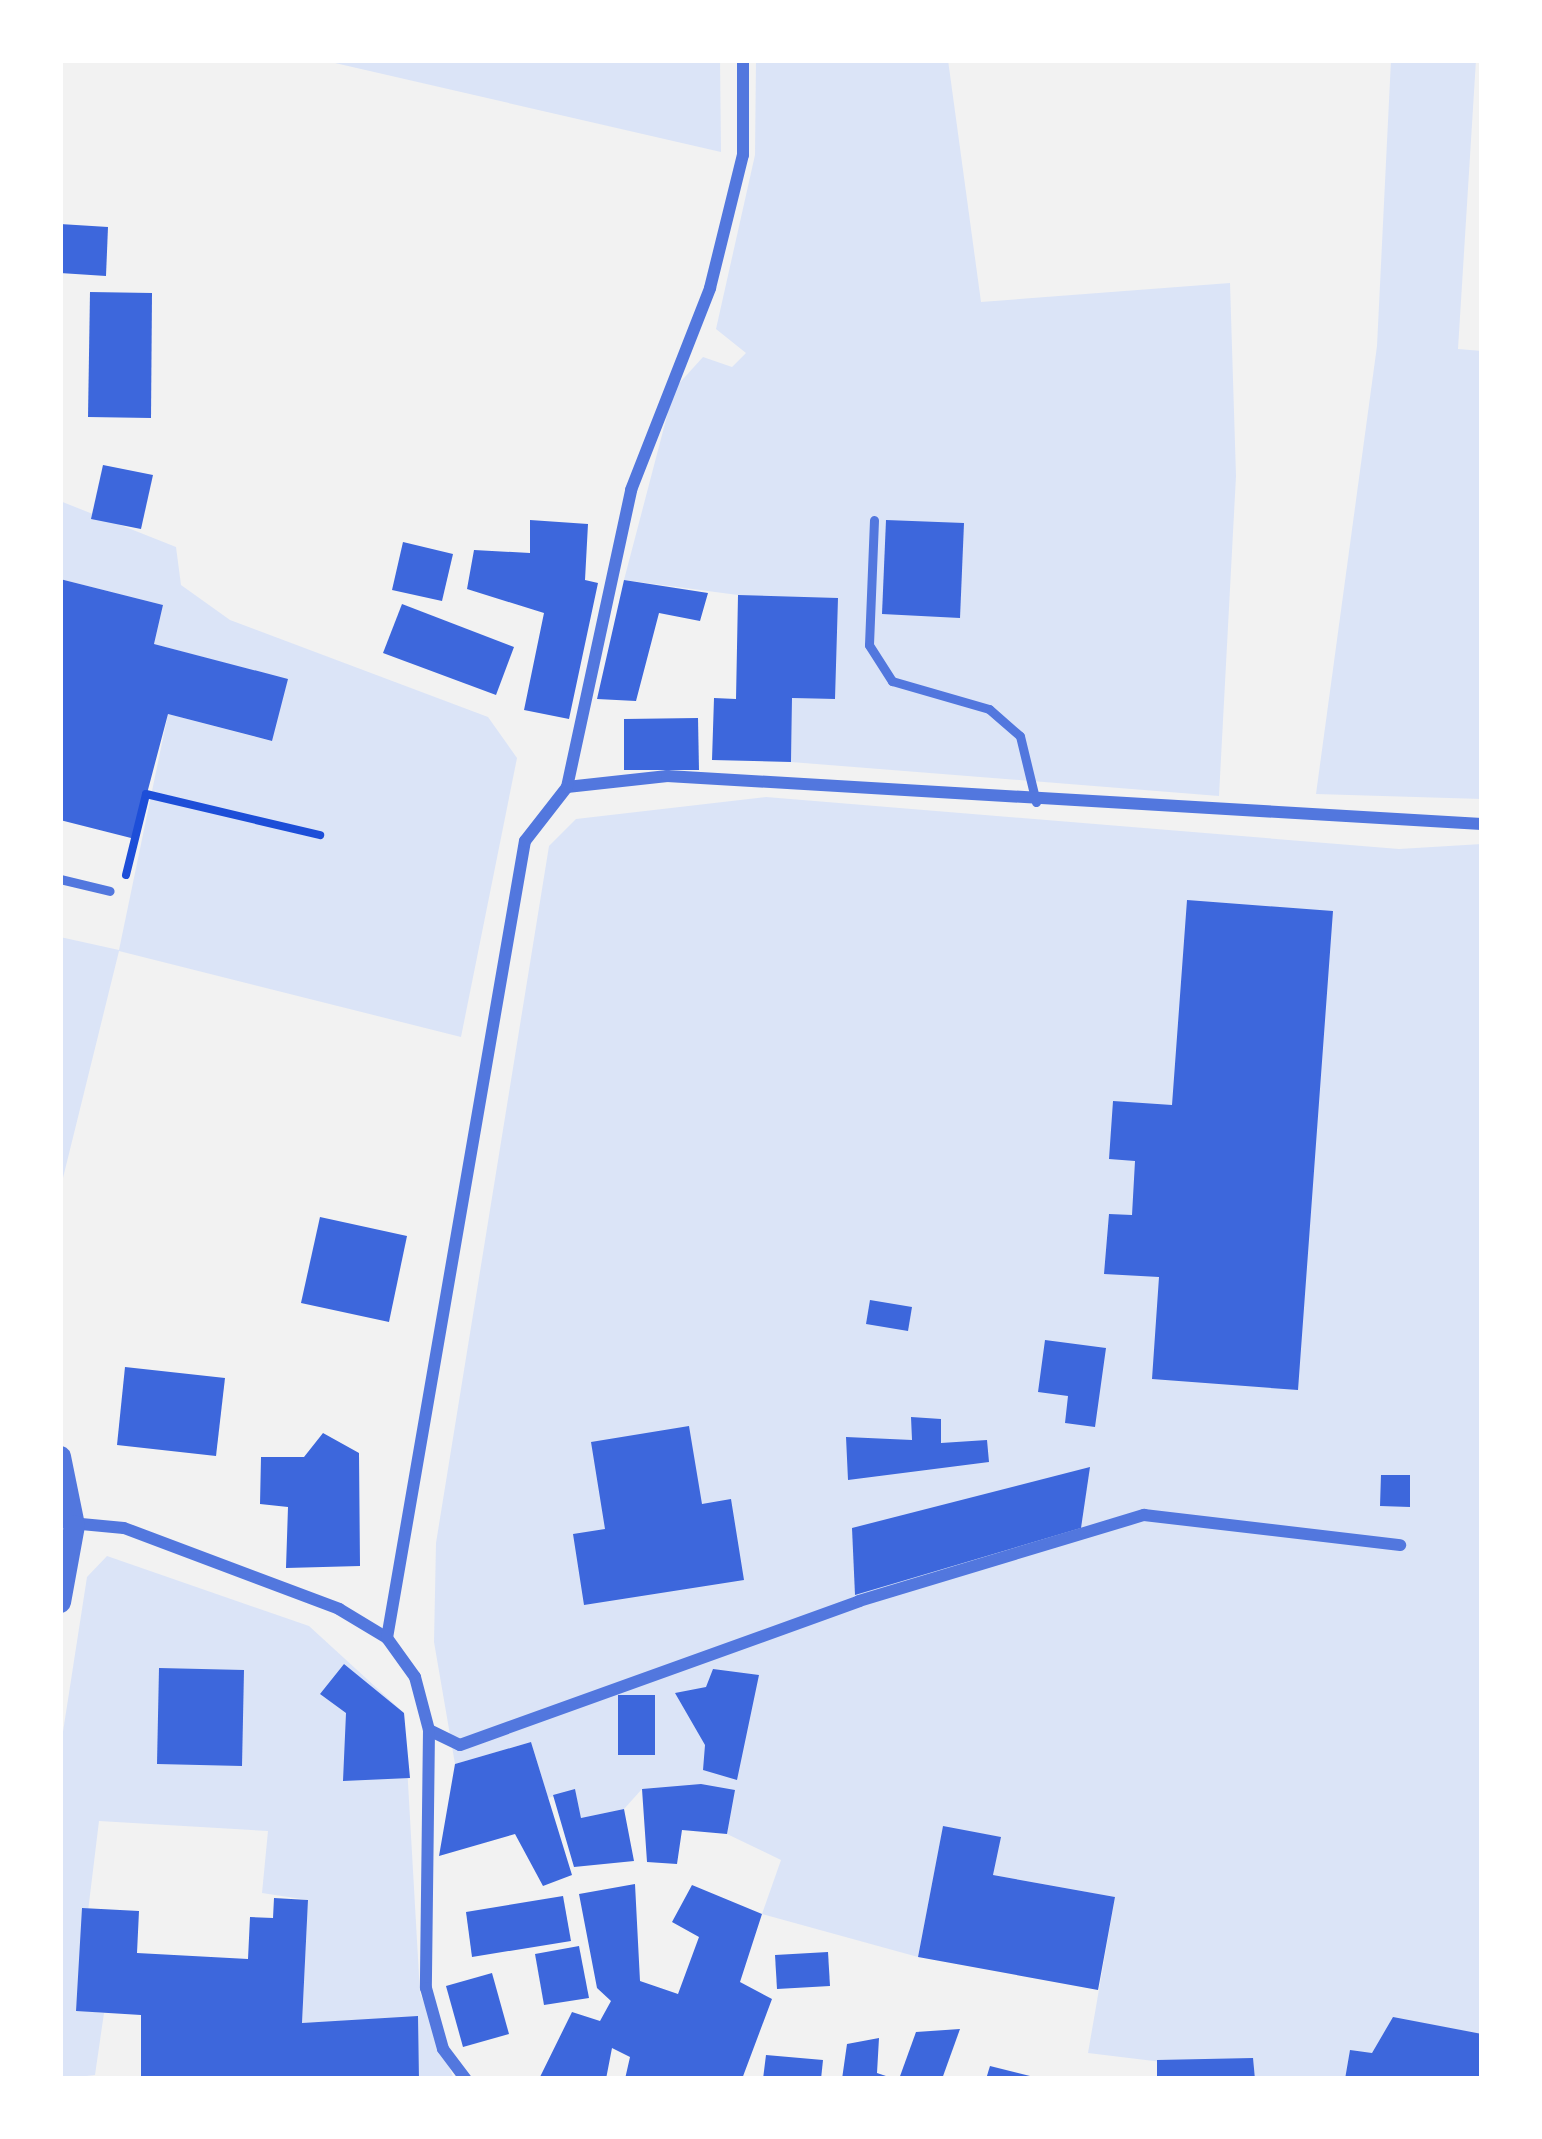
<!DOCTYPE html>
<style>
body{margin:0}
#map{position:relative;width:1542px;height:2139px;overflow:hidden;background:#f2f2f2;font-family:Roboto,sans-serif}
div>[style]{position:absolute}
.green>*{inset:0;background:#dbe4f7}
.building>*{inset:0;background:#3d67dc}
.path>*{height:8px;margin:-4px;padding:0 4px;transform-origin:4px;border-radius:4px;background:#1d4ed8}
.service>*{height:9px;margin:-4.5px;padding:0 4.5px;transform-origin:4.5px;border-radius:4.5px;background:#5277de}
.minor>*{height:12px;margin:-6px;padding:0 6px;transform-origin:6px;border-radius:6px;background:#5277de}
.tertiary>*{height:21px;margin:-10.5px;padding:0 10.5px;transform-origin:10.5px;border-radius:10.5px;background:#5277de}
span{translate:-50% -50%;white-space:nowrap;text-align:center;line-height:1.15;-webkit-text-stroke:10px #fff;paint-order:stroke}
.frame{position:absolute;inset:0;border:63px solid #fff;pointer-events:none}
</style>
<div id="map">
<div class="green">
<div style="clip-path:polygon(322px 60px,720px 60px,721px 152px)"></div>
<div style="clip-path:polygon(756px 60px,948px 60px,981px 302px,1230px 283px,1236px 476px,1219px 796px,791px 762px,792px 698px,835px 699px,738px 595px,624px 580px,674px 389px,703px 357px,732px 367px,746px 353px,716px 329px,755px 155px)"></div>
<div style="clip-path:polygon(1391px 60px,1476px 60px,1458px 349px,1482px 351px,1482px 799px,1316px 794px,1377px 346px)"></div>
<div style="clip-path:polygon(60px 501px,176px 547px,181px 585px,230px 620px,488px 717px,517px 758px,461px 1037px,119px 951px,60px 1190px,60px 937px,119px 950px,168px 714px,271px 741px,287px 680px,154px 644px,163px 605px,60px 579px)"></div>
<div style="clip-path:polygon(766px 797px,1399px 849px,1482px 844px,1482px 2034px,1393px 2018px,1372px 2053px,1350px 2051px,1345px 2079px,1255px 2079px,1253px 2059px,1195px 2066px,1088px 2053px,1115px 1897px,993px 1875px,1000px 1837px,943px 1827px,918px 1957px,762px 1914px,781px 1860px,727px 1834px,734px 1790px,642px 1789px,624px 1809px,581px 1818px,575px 1790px,548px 1798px,531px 1742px,455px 1764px,434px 1642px,436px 1543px,549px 846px,576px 819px)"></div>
<div style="clip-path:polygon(107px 1556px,309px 1626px,404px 1713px,420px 1993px,454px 2079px,419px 2079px,417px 2017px,302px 2023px,308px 1900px,262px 1893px,268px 1831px,99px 1821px,76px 2010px,104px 2013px,95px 2075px,60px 2079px,60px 1751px,87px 1577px)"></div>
</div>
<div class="building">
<div style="clip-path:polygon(60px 224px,108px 227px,106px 276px,60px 273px)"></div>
<div style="clip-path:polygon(90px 292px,152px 293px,151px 418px,88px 417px)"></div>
<div style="clip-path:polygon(103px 465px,153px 475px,141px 529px,91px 519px)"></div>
<div style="clip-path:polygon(530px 520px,588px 524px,585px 580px,598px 583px,569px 719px,524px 710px,544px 613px,467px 589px,474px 550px,530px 553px)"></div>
<div style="clip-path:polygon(886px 520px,964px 523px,960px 618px,882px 614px)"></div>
<div style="clip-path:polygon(403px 542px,453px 554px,442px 601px,392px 590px)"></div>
<div style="clip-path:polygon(60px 579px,163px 605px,154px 644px,288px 679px,272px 741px,168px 714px,135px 839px,60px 820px)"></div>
<div style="clip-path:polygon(624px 580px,708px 593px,700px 621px,659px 613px,636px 701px,597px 699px)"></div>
<div style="clip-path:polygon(738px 595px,838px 598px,835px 699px,792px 698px,791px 762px,712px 760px,714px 698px,736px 699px)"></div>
<div style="clip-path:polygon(402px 604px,514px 647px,496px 695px,383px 653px)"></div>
<div style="clip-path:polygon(698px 718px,699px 770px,624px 770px,624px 719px)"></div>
<div style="clip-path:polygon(1187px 900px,1333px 911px,1298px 1390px,1152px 1379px,1159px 1277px,1104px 1274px,1109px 1214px,1132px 1215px,1135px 1161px,1109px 1159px,1113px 1101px,1172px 1105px)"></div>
<div style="clip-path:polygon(320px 1217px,407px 1236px,389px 1322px,301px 1303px)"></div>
<div style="clip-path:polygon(870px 1300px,912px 1307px,908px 1331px,866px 1324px)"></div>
<div style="clip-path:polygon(1045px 1340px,1106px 1348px,1095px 1427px,1065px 1423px,1068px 1396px,1038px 1392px)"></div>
<div style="clip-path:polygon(125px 1367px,225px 1378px,216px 1456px,117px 1445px)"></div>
<div style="clip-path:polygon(911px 1417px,941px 1419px,941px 1443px,987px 1440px,989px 1462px,848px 1480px,846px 1437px,912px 1440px)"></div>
<div style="clip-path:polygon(689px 1426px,702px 1504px,731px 1499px,744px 1580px,584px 1605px,573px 1534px,605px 1529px,591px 1442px)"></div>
<div style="clip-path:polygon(323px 1433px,359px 1453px,360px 1566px,286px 1568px,288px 1507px,260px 1504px,261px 1457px,304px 1457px)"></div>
<div style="clip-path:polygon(1090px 1467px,1081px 1528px,855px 1595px,852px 1528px)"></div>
<div style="clip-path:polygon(1381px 1475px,1410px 1475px,1410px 1507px,1380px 1506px)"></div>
<div style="clip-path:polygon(344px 1664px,404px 1713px,410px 1778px,343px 1781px,346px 1713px,320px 1694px)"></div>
<div style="clip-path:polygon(159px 1668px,244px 1670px,242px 1766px,157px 1764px)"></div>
<div style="clip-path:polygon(713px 1669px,759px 1675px,737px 1780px,703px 1770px,705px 1745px,675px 1693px,706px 1687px)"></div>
<div style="clip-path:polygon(618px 1695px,655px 1695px,655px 1755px,618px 1755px)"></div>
<div style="clip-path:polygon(531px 1742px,572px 1875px,543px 1886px,515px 1834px,439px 1856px,455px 1764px)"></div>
<div style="clip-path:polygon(701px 1784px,735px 1790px,727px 1834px,682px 1830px,677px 1864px,647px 1862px,642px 1789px)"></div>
<div style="clip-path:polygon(575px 1789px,581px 1818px,624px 1809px,634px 1861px,574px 1867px,553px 1795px)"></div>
<div style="clip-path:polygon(943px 1826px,1001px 1837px,993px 1875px,1115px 1897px,1098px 1990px,918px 1957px)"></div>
<div style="clip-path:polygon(635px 1884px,640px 1981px,678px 1994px,699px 1937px,672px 1922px,692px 1885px,762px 1914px,740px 1982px,772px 1999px,742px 2079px,625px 2079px,630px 2057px,612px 2048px,606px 2079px,539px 2079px,572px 2012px,600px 2021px,611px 2001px,597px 1988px,579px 1894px)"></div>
<div style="clip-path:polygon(563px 1896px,571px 1941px,472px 1957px,466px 1912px)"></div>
<div style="clip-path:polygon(274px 1898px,308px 1900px,302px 2023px,418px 2016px,419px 2079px,141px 2078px,141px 2015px,76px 2011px,82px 1908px,139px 1911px,137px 1953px,248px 1959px,250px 1917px,273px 1918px)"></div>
<div style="clip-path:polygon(579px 1946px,589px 1998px,544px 2005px,535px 1954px)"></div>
<div style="clip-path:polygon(828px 1952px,830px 1986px,777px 1989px,775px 1955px)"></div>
<div style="clip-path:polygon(492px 1973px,509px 2034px,463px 2047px,446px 1986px)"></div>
<div style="clip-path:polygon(1393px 2017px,1482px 2034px,1482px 2079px,1345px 2079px,1350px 2050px,1372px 2053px)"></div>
<div style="clip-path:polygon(960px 2029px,942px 2079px,899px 2079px,916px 2032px)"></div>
<div style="clip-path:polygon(879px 2038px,877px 2073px,895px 2079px,842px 2079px,847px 2044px)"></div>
<div style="clip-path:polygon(766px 2055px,823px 2060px,821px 2079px,763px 2079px)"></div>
<div style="clip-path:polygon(1253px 2058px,1255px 2079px,1157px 2079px,1157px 2060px)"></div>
<div style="clip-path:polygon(990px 2066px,1034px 2077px,1034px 2079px,986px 2079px)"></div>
</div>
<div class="path">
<div style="left:126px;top:875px;width:83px;rotate:-76.1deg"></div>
<div style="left:146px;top:794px;width:179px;rotate:13.3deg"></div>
</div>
<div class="service">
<div style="left:874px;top:520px;width:125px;rotate:92.3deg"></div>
<div style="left:869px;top:645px;width:43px;rotate:57.4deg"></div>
<div style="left:892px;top:681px;width:101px;rotate:16.1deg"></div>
<div style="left:989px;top:709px;width:41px;rotate:41.1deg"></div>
<div style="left:1020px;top:736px;width:68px;rotate:76.4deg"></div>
<div style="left:60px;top:879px;width:51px;rotate:13.5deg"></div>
</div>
<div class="minor">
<div style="left:567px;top:787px;width:101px;rotate:-6.3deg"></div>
<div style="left:667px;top:776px;width:816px;rotate:3.37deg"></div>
<div style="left:60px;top:1522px;width:64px;rotate:5.4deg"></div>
<div style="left:124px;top:1528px;width:230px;rotate:20.6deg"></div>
<div style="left:339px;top:1609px;width:56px;rotate:31.1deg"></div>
<div style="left:387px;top:1638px;width:48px;rotate:54.3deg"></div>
<div style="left:415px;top:1677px;width:55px;rotate:75.2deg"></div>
<div style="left:429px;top:1730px;width:34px;rotate:26deg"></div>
<div style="left:460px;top:1745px;width:424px;rotate:-19.8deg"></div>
<div style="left:859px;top:1601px;width:298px;rotate:-16.8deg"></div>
<div style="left:1144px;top:1515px;width:258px;rotate:6.7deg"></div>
<div style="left:387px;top:1638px;width:809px;rotate:-80.18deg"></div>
<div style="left:525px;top:841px;width:68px;rotate:-52.1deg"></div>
<div style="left:567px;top:787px;width:304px;rotate:-77.8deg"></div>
<div style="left:631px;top:490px;width:217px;rotate:-68.6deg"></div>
<div style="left:710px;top:288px;width:137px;rotate:-76.1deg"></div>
<div style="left:743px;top:155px;width:95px;rotate:-90deg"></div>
<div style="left:429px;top:1730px;width:258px;rotate:90.7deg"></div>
<div style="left:426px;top:1988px;width:63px;rotate:74.4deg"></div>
<div style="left:443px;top:2049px;width:38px;rotate:53deg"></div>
</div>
<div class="tertiary">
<div style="left:60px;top:1456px;width:70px;rotate:78.5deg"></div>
<div style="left:74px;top:1525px;width:78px;rotate:100.3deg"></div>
</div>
<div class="frame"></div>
</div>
